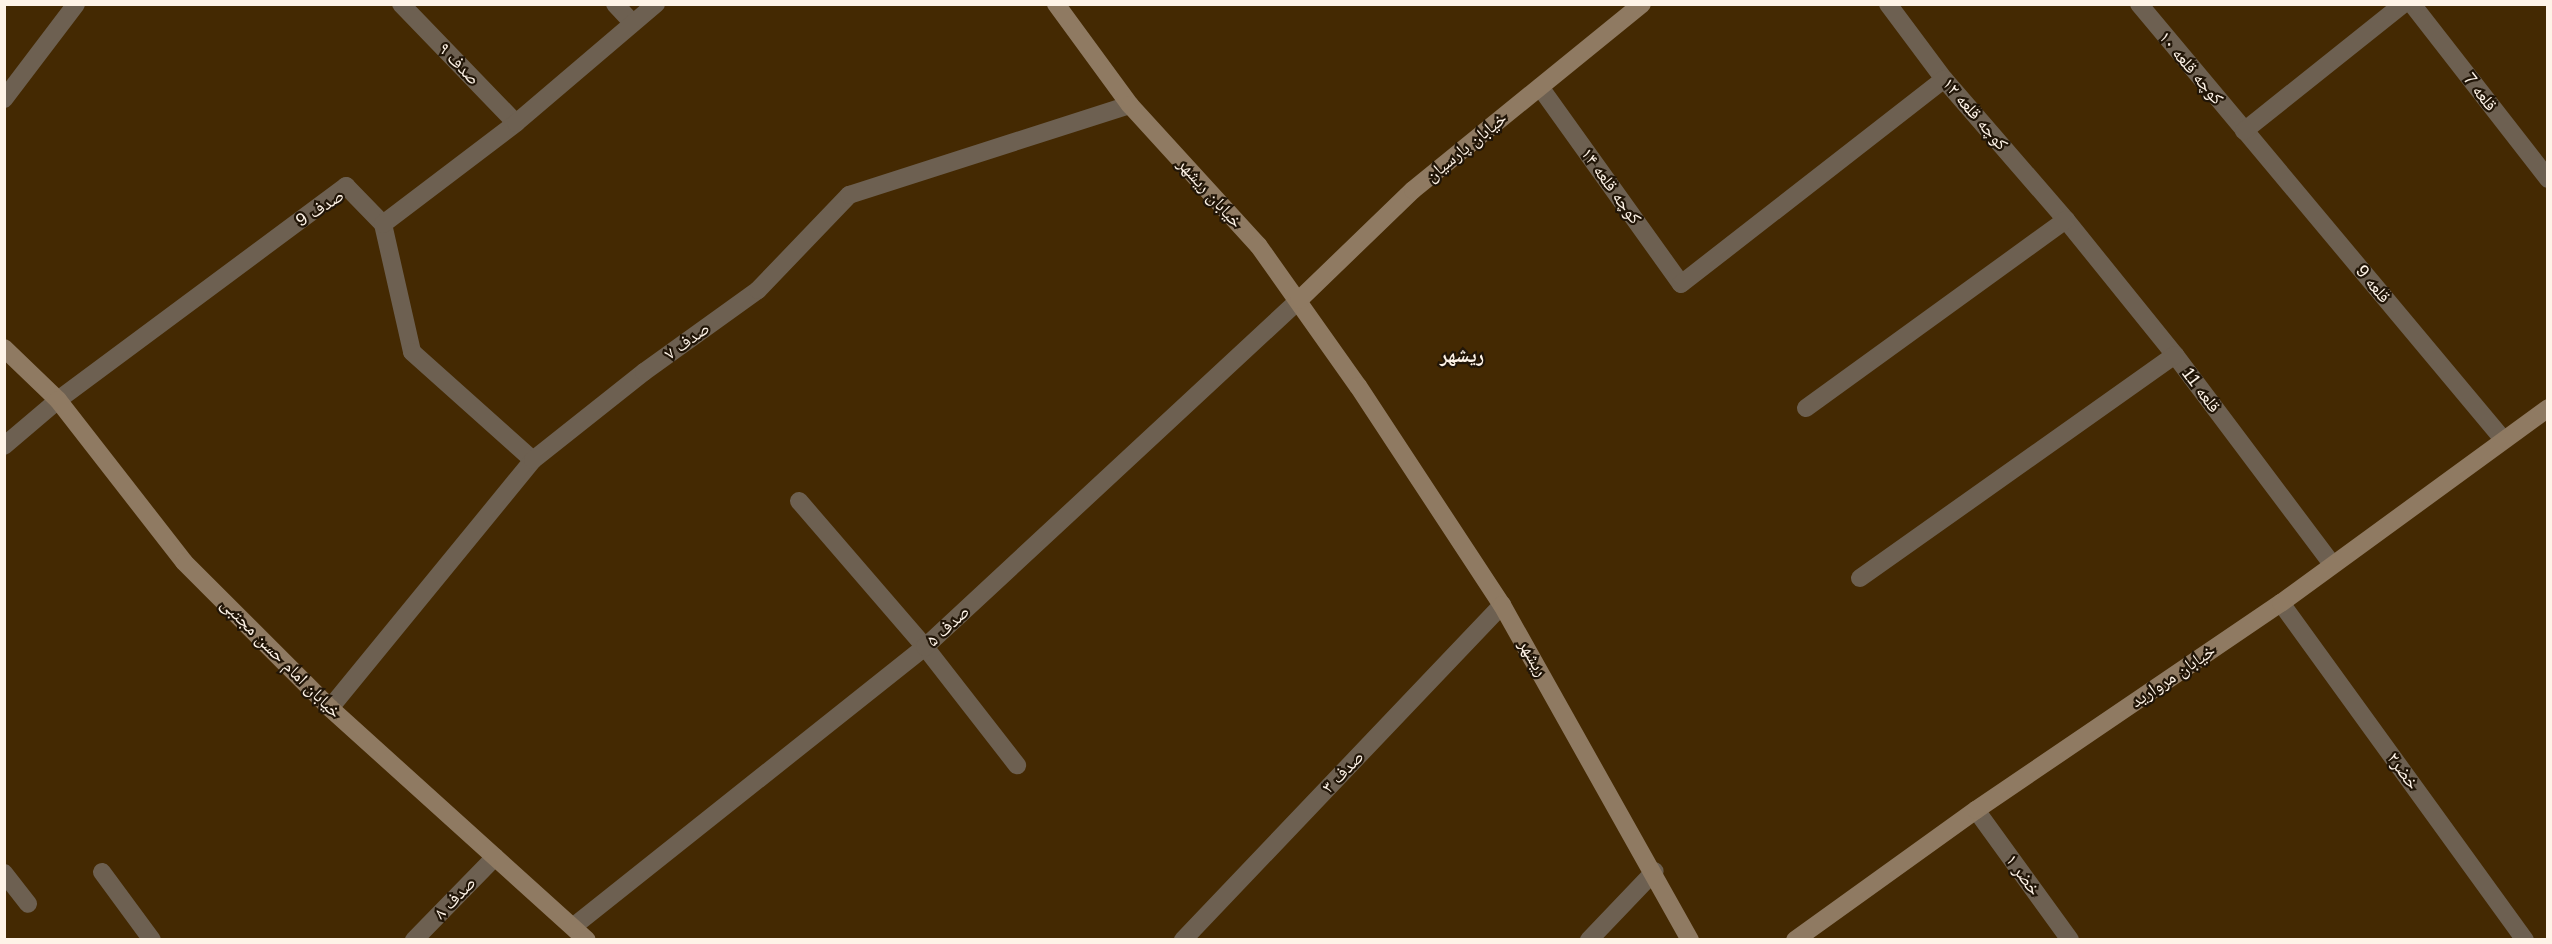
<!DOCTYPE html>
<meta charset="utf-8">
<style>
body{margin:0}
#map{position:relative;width:2552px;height:944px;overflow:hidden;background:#442902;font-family:Helvetica,"Noto Naskh Arabic",sans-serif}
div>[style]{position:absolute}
.street>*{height:18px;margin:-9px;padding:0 9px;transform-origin:9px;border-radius:9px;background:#6d6051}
.secondary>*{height:18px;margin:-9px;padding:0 9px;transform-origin:9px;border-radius:9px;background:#8f7a62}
span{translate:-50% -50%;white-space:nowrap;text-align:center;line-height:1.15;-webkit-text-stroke:4.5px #211507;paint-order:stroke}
.street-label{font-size:18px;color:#fef3e7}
.neighbourhood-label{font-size:20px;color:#fef3e7;font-weight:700}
.frame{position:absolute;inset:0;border:6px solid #fef3e7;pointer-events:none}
</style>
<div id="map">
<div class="street">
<div style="left:401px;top:4px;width:165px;rotate:46deg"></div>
<div style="left:615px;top:4px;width:25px;rotate:47deg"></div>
<div style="left:1888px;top:4px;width:94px;rotate:53.3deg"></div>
<div style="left:1944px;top:79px;width:186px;rotate:49.1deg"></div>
<div style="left:2066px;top:220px;width:174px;rotate:51.1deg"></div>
<div style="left:2175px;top:355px;width:260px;rotate:53.1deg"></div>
<div style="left:2139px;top:4px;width:566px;rotate:50.09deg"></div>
<div style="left:2412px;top:4px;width:222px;rotate:52.1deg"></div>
<div style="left:1540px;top:87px;width:242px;rotate:54.4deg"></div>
<div style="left:1681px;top:284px;width:333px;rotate:-37.9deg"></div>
<div style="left:4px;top:99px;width:119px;rotate:-52.8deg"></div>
<div style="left:2244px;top:131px;width:203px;rotate:-38.6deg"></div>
<div style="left:383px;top:224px;width:131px;rotate:77.2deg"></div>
<div style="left:412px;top:352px;width:162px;rotate:41.8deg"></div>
<div style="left:1806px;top:408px;width:321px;rotate:-35.9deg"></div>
<div style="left:4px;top:446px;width:71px;rotate:-40.4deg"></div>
<div style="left:58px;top:400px;width:359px;rotate:-36.6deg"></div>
<div style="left:346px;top:186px;width:53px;rotate:45.8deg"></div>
<div style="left:383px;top:224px;width:167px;rotate:-37.2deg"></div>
<div style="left:516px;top:123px;width:184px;rotate:-40.4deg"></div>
<div style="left:799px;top:501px;width:193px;rotate:49.2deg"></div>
<div style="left:925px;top:647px;width:150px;rotate:52.1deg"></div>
<div style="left:1860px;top:578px;width:386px;rotate:-35.3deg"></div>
<div style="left:2281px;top:603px;width:416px;rotate:54.1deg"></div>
<div style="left:330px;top:708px;width:320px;rotate:-50.7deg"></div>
<div style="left:533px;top:460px;width:142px;rotate:-38.4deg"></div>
<div style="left:644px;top:372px;width:140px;rotate:-35.7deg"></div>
<div style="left:758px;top:290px;width:132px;rotate:-46.2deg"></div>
<div style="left:849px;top:195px;width:295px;rotate:-17.8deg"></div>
<div style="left:1976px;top:810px;width:160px;rotate:54.1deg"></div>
<div style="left:102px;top:872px;width:84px;rotate:53.7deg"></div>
<div style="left:4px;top:873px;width:39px;rotate:52deg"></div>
<div style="left:574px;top:926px;width:448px;rotate:-38.5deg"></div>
<div style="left:925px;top:647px;width:510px;rotate:-42.86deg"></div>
<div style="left:414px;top:940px;width:116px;rotate:-45.7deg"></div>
<div style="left:1183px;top:940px;width:463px;rotate:-46.4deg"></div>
<div style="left:1589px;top:940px;width:95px;rotate:-46.3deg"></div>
</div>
<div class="secondary">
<div style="left:1056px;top:4px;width:125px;rotate:53.8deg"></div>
<div style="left:1130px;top:105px;width:190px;rotate:47.6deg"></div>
<div style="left:1258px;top:245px;width:173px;rotate:54.7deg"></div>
<div style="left:1358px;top:386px;width:262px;rotate:56.7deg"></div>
<div style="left:1502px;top:605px;width:384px;rotate:60.7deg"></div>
<div style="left:1299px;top:300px;width:158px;rotate:-44deg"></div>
<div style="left:1413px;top:190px;width:295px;rotate:-39.1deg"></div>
<div style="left:4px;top:348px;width:75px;rotate:43.9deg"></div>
<div style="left:58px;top:400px;width:205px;rotate:52.1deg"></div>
<div style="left:184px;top:562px;width:206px;rotate:45deg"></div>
<div style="left:330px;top:708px;width:346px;rotate:42.1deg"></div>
<div style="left:1795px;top:940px;width:223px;rotate:-35.7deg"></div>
<div style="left:1976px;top:810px;width:369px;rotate:-34.2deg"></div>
<div style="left:2281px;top:603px;width:331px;rotate:-36.1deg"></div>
</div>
<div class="street-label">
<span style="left:459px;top:64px;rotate:46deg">صدف ۹</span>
<span style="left:2191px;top:68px;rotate:50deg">کوچه قلعه ۱۰</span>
<span style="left:2480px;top:92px;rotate:52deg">قلعه 7</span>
<span style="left:1975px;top:114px;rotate:49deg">کوچه قلعه ۱۲</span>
<span style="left:1466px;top:147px;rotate:-39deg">خیابان پارسیان</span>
<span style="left:1611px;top:186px;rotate:54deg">کوچه قلعه ۱۴</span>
<span style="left:1210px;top:193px;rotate:48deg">خیابان ریشهر</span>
<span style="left:320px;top:208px;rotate:-33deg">صدف 9</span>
<span style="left:2373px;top:284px;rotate:50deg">قلعه 9</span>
<span style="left:687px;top:341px;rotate:-36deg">صدف ۷</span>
<span style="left:2201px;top:390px;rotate:53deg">قلعه 11</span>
<span style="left:948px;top:626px;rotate:-43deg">صدف ۵</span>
<span style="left:281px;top:658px;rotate:45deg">خیابان امام حسن مجتبی</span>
<span style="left:1533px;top:658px;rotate:60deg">ریشهر</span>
<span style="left:2173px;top:676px;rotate:-34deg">خیابان مروارید</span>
<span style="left:2403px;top:771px;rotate:54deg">خضر۲</span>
<span style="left:1343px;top:772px;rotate:-46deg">صدف ۳</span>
<span style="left:2023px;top:875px;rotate:54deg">خضر ۱</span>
<span style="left:455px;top:898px;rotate:-46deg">صدف ۸</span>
</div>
<div class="neighbourhood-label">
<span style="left:1462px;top:355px">ریشهر</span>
</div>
<div class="frame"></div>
</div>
